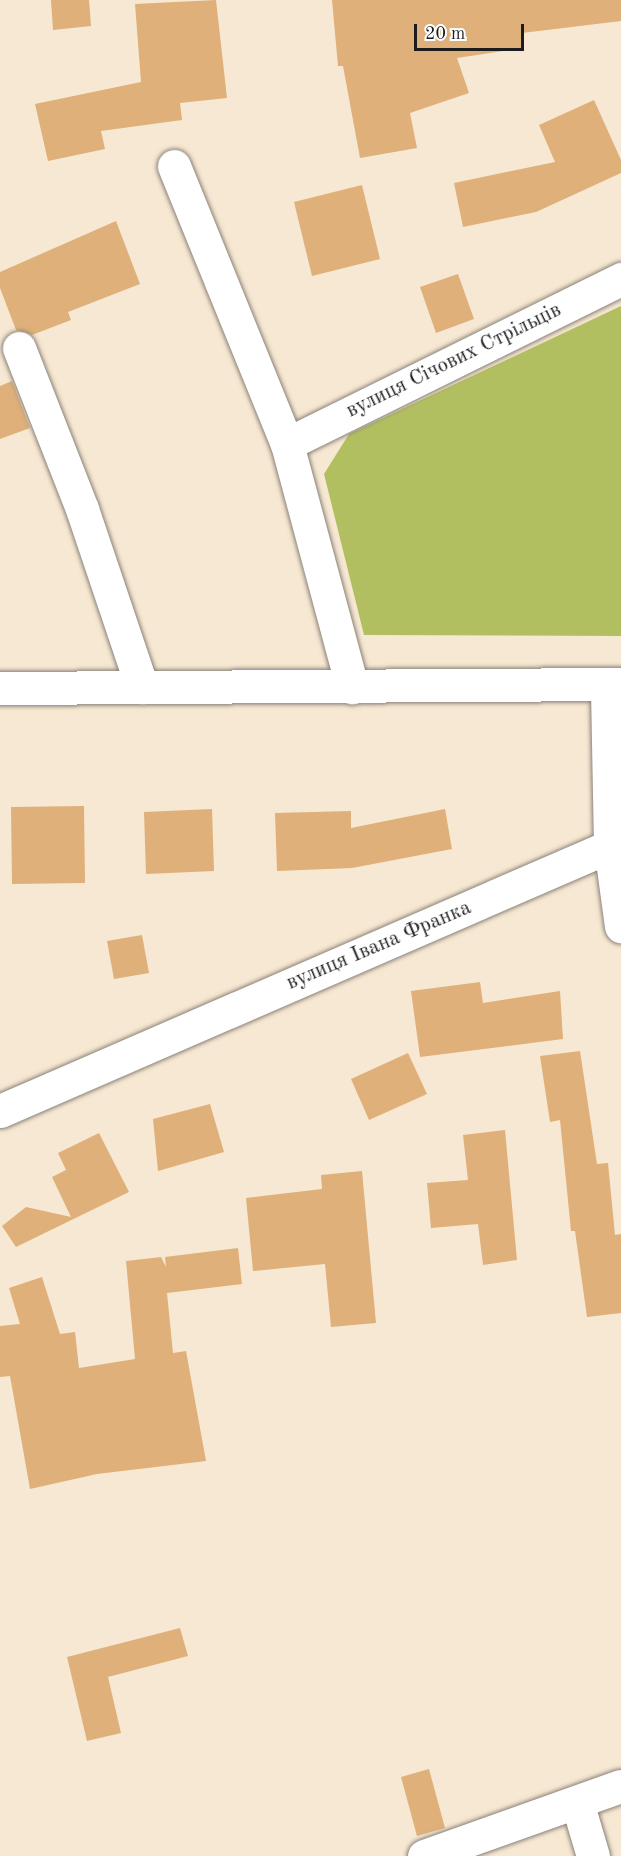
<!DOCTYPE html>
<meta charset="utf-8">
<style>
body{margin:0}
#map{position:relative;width:621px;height:1856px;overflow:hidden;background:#f7e8d3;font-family:"Old Standard TT",serif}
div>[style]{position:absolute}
.green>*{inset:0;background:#b2bf61}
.building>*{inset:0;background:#dfb079}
.roads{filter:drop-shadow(0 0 2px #8a8278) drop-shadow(0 0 2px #8a8278)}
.minor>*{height:33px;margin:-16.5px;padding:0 16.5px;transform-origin:16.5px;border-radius:16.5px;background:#fff}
span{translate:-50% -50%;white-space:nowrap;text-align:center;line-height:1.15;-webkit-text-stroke:6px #fff;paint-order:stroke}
.street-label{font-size:21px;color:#1c1c1c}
.scale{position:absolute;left:414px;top:24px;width:110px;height:27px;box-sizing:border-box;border:3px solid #1c1c1c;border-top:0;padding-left:8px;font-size:18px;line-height:21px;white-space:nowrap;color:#1c1c1c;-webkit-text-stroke:4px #fff;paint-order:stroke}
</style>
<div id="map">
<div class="green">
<div style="clip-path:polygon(621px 306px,621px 636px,364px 635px,324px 474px,349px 434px)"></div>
</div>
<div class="building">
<div style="clip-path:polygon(51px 0,89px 0,91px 26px,53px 30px)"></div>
<div style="clip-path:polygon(216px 0,227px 98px,180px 103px,182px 120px,101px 131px,105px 149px,48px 161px,35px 104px,141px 82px,135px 4px)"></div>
<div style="clip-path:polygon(332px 0,621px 0,621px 21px,522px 33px,524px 48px,457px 58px,469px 93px,410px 113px,417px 148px,360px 158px,343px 66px,338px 66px)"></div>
<div style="clip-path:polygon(594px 100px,621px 160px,621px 173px,536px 212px,463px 227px,454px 183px,555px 162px,539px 125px)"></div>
<div style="clip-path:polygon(362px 185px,380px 259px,312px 276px,294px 202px)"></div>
<div style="clip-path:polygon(116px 221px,140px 284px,68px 312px,71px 320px,32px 335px,16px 330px,0 288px,0 272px)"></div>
<div style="clip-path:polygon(458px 274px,474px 319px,436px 333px,420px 287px)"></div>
<div style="clip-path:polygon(12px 381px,30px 428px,0 439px,0 386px)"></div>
<div style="clip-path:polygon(84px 806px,85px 883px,12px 884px,11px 807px)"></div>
<div style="clip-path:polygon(212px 809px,214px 871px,146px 874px,144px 812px)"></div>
<div style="clip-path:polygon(445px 809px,452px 849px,352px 868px,277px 871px,275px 813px,351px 811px,351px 828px)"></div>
<div style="clip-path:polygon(142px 935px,149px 973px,114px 979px,107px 941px)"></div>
<div style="clip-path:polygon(480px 982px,483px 1003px,560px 991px,563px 1039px,420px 1057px,411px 991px)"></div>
<div style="clip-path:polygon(580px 1051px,597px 1164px,608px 1163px,615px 1235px,621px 1234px,621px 1313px,587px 1317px,575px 1231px,571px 1231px,560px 1120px,550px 1122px,540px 1056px)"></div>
<div style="clip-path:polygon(408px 1053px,427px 1094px,369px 1120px,351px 1079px)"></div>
<div style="clip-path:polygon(210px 1104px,224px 1152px,158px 1171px,153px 1119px)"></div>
<div style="clip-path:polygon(505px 1130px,517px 1260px,483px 1265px,478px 1224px,431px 1228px,427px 1183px,468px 1180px,463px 1135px)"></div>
<div style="clip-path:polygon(99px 1133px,129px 1192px,16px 1247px,2px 1226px,26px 1207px,71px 1217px,52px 1177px,66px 1170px,58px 1153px)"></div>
<div style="clip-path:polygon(362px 1171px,376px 1323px,331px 1327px,325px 1264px,253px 1271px,246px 1198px,322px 1189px,321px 1175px)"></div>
<div style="clip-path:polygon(238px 1248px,242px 1284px,167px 1293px,173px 1353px,186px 1351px,206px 1461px,97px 1474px,30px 1489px,10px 1376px,0 1377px,0 1326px,20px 1324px,9px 1288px,42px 1277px,60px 1334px,75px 1332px,79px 1368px,135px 1359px,126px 1261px,161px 1257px,166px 1267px,165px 1257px)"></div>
<div style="clip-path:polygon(180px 1628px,188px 1656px,108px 1677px,121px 1733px,87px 1741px,67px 1657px)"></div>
<div style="clip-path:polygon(429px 1769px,445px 1828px,417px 1836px,401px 1777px)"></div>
</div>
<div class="roads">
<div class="minor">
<div style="left:174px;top:166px;width:300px;rotate:67.9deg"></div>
<div style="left:287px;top:444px;width:252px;rotate:75deg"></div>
<div style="left:19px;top:348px;width:173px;rotate:68.6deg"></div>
<div style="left:82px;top:509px;width:188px;rotate:71.4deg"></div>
<div style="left:287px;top:444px;width:373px;rotate:-26.3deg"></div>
<div style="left:0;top:688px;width:621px;rotate:-0.37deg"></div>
<div style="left:610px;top:846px;width:81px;rotate:82.2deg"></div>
<div style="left:0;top:1111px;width:665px;rotate:-23.48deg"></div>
<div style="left:610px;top:846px;width:162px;rotate:-91.1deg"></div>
<div style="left:577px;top:1802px;width:56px;rotate:73.5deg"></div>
<div style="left:424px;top:1856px;width:209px;rotate:-19.6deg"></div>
</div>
</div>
<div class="street-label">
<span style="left:454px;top:361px;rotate:-26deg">вулиця Січових Стрільців</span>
<span style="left:379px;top:946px;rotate:-23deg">вулиця Івана Франка</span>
</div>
<div class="scale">20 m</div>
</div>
